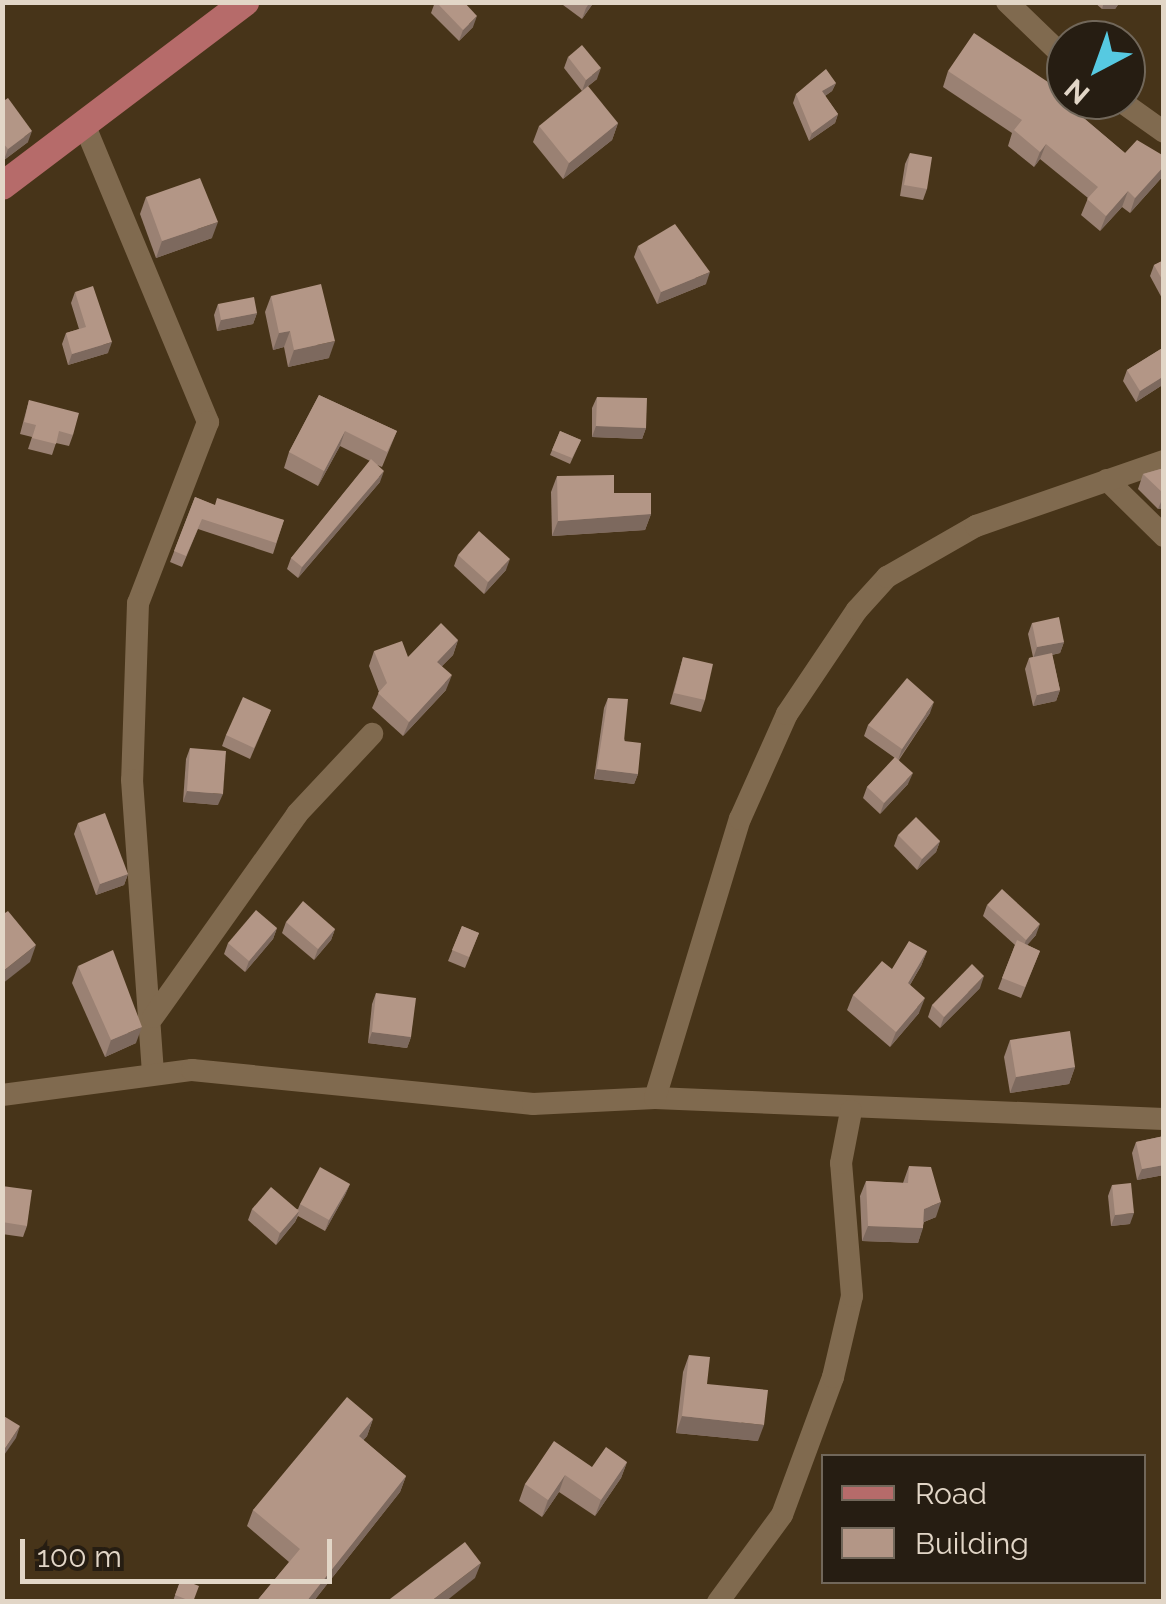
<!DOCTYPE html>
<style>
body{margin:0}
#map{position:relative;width:1166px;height:1604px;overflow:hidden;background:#473419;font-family:Raleway,sans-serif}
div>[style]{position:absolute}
.minor>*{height:22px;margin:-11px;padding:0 11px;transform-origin:11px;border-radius:11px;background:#806a4f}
.major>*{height:28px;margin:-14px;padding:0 14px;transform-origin:14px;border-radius:14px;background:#b66b6a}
.wall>*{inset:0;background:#9a8173}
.shaded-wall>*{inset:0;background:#7d695e}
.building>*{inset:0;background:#b39686}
span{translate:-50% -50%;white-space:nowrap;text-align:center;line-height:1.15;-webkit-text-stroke:10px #261d12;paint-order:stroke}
.frame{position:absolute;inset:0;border:5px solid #e2d6c7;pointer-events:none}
.legend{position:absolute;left:821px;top:1454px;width:325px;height:130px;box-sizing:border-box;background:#261d12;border:2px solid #71675a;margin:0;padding:12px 18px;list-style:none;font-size:30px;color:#e2d6c7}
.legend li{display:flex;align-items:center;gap:20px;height:50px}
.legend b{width:50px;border:2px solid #71675a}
.north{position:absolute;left:1046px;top:20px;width:100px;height:100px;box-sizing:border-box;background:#261d12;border:2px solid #71675a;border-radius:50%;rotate:221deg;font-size:28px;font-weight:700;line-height:40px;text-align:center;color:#e2d6c7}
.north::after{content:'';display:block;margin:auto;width:35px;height:45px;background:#56c9e1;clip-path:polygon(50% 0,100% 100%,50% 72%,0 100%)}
.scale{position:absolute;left:20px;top:1539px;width:312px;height:45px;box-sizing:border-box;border:5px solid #e2d6c7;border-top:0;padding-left:12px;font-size:30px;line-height:35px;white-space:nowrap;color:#e2d6c7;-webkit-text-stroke:8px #261d12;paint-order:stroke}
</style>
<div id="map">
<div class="minor">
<div style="left:1007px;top:2px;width:82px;rotate:44deg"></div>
<div style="left:1119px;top:100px;width:55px;rotate:35.4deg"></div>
<div style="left:84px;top:124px;width:323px;rotate:67.4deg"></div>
<div style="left:208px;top:422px;width:194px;rotate:111.1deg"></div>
<div style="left:138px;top:603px;width:177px;rotate:91.9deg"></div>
<div style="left:132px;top:780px;width:292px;rotate:85.9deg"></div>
<div style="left:1107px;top:480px;width:80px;rotate:44.5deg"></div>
<div style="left:153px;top:1017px;width:249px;rotate:-54.6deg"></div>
<div style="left:297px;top:814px;width:110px;rotate:-46.8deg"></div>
<div style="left:2px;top:1095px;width:192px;rotate:-7.5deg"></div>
<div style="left:192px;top:1070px;width:343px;rotate:5.7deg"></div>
<div style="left:533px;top:1104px;width:122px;rotate:-2.8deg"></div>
<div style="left:655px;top:1098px;width:509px;rotate:2.36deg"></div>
<div style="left:655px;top:1098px;width:292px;rotate:-73.1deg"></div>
<div style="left:740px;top:819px;width:115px;rotate:-65.9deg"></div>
<div style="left:787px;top:714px;width:125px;rotate:-56.1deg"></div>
<div style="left:857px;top:610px;width:45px;rotate:-47.7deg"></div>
<div style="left:887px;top:577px;width:103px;rotate:-29.8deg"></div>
<div style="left:976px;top:526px;width:199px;rotate:-19.1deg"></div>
<div style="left:718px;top:1602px;width:108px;rotate:-53.7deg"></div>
<div style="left:782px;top:1515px;width:147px;rotate:-69.7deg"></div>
<div style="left:833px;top:1377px;width:83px;rotate:-76.8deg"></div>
<div style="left:852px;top:1296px;width:133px;rotate:-94.7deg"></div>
<div style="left:841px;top:1163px;width:53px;rotate:-79.1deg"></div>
</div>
<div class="major">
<div style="left:2px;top:186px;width:305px;rotate:-37.1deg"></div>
</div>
<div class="wall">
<div style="clip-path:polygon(435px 2px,473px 27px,459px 41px,431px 13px)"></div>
<div style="clip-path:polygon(559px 2px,594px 2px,582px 19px)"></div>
<div style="clip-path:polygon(1094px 2px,1120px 2px,1115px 9px,1102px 9px)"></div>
<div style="clip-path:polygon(568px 57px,597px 79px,582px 91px,564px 68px)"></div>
<div style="clip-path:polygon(948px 71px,1066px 100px,1083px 100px,1078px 113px,1125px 153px,1164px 156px,1164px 175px,1130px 213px,1122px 207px,1100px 231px,1081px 215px,1088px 198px,1040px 159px,1034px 167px,1008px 146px,1012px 133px,943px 87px)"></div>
<div style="clip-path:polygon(836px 83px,832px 91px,825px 96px,838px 114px,835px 123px,809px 141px,793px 103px,796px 94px)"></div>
<div style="clip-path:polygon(2px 102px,28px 142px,4px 160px,2px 159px)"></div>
<div style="clip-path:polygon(618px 123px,612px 140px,563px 179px,533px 142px,539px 126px)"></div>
<div style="clip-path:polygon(910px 153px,927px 189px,923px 200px,900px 196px,905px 164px)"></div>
<div style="clip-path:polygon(146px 197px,212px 238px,156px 258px,140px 214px)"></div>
<div style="clip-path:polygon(638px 246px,706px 284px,657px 304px,634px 257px)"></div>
<div style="clip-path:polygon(1164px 260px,1164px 302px,1150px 276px,1154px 265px)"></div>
<div style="clip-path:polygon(75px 292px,108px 353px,68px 365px,62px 344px,66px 333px,79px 329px,71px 303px)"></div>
<div style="clip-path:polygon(271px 296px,329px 358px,288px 367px,284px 347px,273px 350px,265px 312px)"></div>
<div style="clip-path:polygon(218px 304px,257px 313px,253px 324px,217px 331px,214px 315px)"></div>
<div style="clip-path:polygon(1164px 347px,1164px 384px,1136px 402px,1123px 381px,1127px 370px)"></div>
<div style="clip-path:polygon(319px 395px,397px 431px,382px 467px,377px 465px,380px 482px,298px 578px,287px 569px,291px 558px,370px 461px,340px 446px,318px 486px,284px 468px,289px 452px)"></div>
<div style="clip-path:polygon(597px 397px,646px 428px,642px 439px,592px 437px,592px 408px)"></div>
<div style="clip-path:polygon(29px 400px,73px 435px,69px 446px,56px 443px,52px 455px,28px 449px,32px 437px,20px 434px)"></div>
<div style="clip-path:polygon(560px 431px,581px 440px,570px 464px,550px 455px)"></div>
<div style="clip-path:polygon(1164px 468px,1164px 508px,1158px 509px,1138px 489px,1143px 474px)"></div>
<div style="clip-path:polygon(557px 476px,614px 493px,651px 514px,645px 530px,552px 536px,551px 492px)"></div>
<div style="clip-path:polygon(195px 497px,214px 505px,284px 520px,273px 554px,198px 529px,182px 567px,170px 562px)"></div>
<div style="clip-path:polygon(458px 555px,506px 570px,484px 594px,454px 566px)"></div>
<div style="clip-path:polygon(1032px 623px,1064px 642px,1060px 653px,1052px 655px,1060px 690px,1056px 701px,1033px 706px,1025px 669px,1029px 658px,1033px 657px,1028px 634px)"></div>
<div style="clip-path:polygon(458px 640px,453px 655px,442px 666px,446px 690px,403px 736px,372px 708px,379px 692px,369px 666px,374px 651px,408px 657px)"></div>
<div style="clip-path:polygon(683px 657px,705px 700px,701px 712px,670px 704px)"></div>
<div style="clip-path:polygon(608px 698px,638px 774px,634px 784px,594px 779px,604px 708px)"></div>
<div style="clip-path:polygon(271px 710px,250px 759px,222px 746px,226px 735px)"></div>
<div style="clip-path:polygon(930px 713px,899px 760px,908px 784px,880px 814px,863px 798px,867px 787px,895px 758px,864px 736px,868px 725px)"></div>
<div style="clip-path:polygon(190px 748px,218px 805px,183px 802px,186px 759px)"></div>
<div style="clip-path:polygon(78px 823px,128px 874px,124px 885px,96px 895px,74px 834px)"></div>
<div style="clip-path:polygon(898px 835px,940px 841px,936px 852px,917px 870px,894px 846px)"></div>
<div style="clip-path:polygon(987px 905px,1036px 935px,1027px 945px,1040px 951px,1021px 998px,998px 989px,1015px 945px,983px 916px)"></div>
<div style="clip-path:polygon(286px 922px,335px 929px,331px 940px,314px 960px,282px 933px)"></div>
<div style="clip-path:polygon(462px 926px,479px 933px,465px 968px,448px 961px)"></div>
<div style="clip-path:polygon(277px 928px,273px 939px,245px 972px,224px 954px,228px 943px)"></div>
<div style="clip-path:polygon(927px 951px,921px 966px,910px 985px,919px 1013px,890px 1047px,847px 1010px,853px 995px,892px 969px)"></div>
<div style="clip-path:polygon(78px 966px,136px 1043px,105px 1057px,72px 983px)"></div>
<div style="clip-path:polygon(980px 988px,940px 1028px,928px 1017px,932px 1005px)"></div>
<div style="clip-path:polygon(376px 993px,411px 1037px,407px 1048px,368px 1043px,372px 1004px)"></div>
<div style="clip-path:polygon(1010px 1040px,1075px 1067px,1069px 1084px,1010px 1093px,1004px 1057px)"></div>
<div style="clip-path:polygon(1164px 1136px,1164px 1175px,1137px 1180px,1132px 1153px,1136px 1142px)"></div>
<div style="clip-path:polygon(909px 1166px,936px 1217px,924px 1222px,918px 1243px,862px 1241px,860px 1196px,866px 1181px,903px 1183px)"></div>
<div style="clip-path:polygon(350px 1184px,345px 1195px,325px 1231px,298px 1216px,295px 1222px,276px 1245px,248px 1220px,252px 1209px,298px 1209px,300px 1204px)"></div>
<div style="clip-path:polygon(1112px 1185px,1130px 1224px,1111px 1226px,1108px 1196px)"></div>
<div style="clip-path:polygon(2px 1186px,27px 1226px,23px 1237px,2px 1234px)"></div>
<div style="clip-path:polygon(689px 1355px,707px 1384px,758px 1441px,676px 1433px,683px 1372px)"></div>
<div style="clip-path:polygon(373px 1419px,367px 1436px,363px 1440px,406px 1476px,400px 1492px,313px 1602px,256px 1602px,289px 1562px,247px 1526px,253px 1510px)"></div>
<div style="clip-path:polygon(627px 1462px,621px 1478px,595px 1516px,559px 1492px,542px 1517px,519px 1501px,525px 1484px,592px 1467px)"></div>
<div style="clip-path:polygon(181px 1579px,193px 1602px,173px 1601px)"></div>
</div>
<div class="shaded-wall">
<div style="clip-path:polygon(590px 2px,594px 2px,582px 19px,586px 8px)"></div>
<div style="clip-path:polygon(1104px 2px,1120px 2px,1115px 9px,1102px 9px)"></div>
<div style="clip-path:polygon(477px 16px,473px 27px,459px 41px,463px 30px)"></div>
<div style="clip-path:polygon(601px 68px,597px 79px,582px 91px,586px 80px)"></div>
<div style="clip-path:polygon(836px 83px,832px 91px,819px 100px,822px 91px)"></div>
<div style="clip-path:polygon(838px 114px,835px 123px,809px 141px,812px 133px)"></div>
<div style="clip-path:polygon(618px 123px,612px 140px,563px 179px,569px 163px)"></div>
<div style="clip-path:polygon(32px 131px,28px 142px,4px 160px,8px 149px)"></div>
<div style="clip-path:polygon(1046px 144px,1040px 159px,1034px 167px,1040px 152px)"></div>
<div style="clip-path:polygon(1164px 166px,1164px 175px,1130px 213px,1135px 198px)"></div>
<div style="clip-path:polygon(1128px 191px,1122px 207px,1100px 231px,1106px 216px)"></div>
<div style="clip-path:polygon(218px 222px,212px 238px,156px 258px,162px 241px)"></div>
<div style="clip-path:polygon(710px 272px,706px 284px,657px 304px,661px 292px)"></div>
<div style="clip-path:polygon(257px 313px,253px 324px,217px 331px,221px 320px)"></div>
<div style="clip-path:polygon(290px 331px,284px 347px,273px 350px,279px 333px)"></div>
<div style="clip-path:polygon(335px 341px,329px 358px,288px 367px,294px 350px)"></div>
<div style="clip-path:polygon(112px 342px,108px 353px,68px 365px,72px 354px)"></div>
<div style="clip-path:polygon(1164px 376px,1164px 384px,1136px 402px,1140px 391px)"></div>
<div style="clip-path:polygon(596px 426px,646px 428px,642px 439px,592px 437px)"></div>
<div style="clip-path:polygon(345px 431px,340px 446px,318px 486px,324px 471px)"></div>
<div style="clip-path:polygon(384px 471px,380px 482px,298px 578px,302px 567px)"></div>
<div style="clip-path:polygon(1164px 495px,1164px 508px,1158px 509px)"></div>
<div style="clip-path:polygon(651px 514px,645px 530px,552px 536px,558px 521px)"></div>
<div style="clip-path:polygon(510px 559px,506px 570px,484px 594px,488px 582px)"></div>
<div style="clip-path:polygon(458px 640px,453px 655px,432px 676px,437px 662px)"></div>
<div style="clip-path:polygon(1064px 642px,1060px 653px,1033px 659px,1037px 647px)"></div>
<div style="clip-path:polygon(452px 675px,446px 690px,403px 736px,409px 722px)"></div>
<div style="clip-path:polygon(1060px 690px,1056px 701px,1033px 706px,1037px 695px)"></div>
<div style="clip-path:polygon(934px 702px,930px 713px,898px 760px,902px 749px)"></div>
<div style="clip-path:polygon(597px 769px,638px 774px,634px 784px,594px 779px)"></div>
<div style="clip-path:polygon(913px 773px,908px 784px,880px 814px,884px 803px)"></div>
<div style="clip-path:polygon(187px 791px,223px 794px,218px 805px,183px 802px)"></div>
<div style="clip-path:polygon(940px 841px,936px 852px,917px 870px,922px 859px)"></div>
<div style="clip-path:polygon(128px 874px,124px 885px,96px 895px,100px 884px)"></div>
<div style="clip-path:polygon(1040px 924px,1036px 935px,1022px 951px,1026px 940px)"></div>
<div style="clip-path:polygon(277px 928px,273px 939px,245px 972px,249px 961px)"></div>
<div style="clip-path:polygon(335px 929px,331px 940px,314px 960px,318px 949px)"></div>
<div style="clip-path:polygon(36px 945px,30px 962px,2px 984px,2px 972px)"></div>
<div style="clip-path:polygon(927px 951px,921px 966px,902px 998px,908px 983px)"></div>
<div style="clip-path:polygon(984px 976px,980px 988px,940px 1028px,944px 1017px)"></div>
<div style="clip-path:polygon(925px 998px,919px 1013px,890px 1047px,896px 1032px)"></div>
<div style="clip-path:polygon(142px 1027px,136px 1043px,105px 1057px,111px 1040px)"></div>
<div style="clip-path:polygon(372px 1032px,411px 1037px,407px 1048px,368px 1043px)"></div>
<div style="clip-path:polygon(1075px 1067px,1069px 1084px,1010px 1093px,1016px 1077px)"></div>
<div style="clip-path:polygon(1164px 1165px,1164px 1175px,1137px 1180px,1142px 1169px)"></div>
<div style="clip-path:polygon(350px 1184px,345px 1195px,325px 1231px,329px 1220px)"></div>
<div style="clip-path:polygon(941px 1202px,936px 1217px,919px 1224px,924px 1209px)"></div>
<div style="clip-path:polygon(299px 1211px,295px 1222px,276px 1245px,280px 1233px)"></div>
<div style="clip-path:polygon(1134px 1213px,1130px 1224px,1111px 1226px,1115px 1215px)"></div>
<div style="clip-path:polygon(868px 1226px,923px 1228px,918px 1243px,862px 1241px)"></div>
<div style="clip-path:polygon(682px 1416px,764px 1425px,758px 1441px,676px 1433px)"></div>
<div style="clip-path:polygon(373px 1419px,367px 1436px,353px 1453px,359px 1436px)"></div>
<div style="clip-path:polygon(20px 1426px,16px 1438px,2px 1458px,2px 1453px)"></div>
<div style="clip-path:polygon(627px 1462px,621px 1478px,595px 1516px,601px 1500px)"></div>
<div style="clip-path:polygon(565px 1475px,559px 1492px,542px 1517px,548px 1500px)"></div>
<div style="clip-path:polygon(406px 1476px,400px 1492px,313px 1602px,306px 1602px)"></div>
<div style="clip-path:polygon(481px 1563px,475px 1578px,445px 1602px,430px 1602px)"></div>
</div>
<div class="building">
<div style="clip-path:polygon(436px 2px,464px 2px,477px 16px,463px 30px)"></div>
<div style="clip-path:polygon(974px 33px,1051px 84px,1057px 76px,1066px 83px,1066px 100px,1082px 100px,1074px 110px,1125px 153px,1137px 140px,1164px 156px,1164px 166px,1135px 198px,1128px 191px,1106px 216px,1087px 199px,1098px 187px,1046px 144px,1040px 152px,1014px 130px,1022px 120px,948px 71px)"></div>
<div style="clip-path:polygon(582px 45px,601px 68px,586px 80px,568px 57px)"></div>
<div style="clip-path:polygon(826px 69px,836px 83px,822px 91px,838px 114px,812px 133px,796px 94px)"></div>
<div style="clip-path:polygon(588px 86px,618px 123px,569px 163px,539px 126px)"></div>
<div style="clip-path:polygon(8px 98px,32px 131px,8px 149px,2px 142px,2px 102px)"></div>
<div style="clip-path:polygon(910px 153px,932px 157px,927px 189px,904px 185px)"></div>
<div style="clip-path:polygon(200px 178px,218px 222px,162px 241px,146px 197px)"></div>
<div style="clip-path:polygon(675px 224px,710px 272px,661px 292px,638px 246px)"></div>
<div style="clip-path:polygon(1164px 260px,1164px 283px,1154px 265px)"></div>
<div style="clip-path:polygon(321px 284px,335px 341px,294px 350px,290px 331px,279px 333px,271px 296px)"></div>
<div style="clip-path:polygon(93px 286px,112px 342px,72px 354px,66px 333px,86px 327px,75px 292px)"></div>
<div style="clip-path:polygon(254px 297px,257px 313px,221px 320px,218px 304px)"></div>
<div style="clip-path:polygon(1164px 347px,1164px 376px,1140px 391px,1127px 370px)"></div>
<div style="clip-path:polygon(319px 395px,397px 431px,387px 452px,345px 431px,324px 471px,289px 452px)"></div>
<div style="clip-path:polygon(597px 397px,647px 398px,646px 428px,596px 426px)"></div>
<div style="clip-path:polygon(29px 400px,79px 413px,73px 435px,59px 431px,56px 444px,32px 438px,36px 425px,24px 422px)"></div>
<div style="clip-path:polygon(560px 431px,581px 440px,572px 458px,552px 450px)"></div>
<div style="clip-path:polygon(371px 459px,384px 471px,302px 567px,291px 558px)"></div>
<div style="clip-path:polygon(1164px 468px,1164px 494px,1143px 474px)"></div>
<div style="clip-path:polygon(614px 475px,614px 493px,651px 493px,651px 514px,558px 521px,557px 476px)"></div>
<div style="clip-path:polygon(195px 497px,215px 505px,217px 498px,284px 520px,276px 543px,202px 519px,186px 556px,174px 551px)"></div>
<div style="clip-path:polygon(479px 531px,510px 559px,488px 582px,458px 555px)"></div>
<div style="clip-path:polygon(1059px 617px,1064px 642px,1037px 647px,1032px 623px)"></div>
<div style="clip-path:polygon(441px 623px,458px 640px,437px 662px,452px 675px,409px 722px,378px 693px,387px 683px,374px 651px,402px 641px,408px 657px)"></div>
<div style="clip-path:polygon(1052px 653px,1060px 690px,1037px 695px,1029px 658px)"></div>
<div style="clip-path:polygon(683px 657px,713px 664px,705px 700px,674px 693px)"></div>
<div style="clip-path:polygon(907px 678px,934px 702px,902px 749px,868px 725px)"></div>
<div style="clip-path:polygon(243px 697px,271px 710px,254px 748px,226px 735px)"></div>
<div style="clip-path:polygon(608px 698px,628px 699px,624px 741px,641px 743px,638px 774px,597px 769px)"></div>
<div style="clip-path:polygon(190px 748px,226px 751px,223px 794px,187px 791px)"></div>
<div style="clip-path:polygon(895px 757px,913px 773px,884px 803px,867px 787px)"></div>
<div style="clip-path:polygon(105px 813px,128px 874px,100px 884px,78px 823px)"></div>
<div style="clip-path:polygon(916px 817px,940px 841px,922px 859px,898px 835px)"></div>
<div style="clip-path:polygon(1002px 889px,1040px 924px,1026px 940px,987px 905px)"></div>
<div style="clip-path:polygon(303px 901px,335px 929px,318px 949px,286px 922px)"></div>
<div style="clip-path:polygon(256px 910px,277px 928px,249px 961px,228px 943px)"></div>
<div style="clip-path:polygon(8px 911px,36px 945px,2px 972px,2px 915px)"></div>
<div style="clip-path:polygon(462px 926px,479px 933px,469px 957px,452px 950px)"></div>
<div style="clip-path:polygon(1017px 940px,1040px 951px,1025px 987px,1002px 978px)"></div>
<div style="clip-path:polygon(909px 941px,927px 951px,908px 983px,925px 998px,896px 1032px,853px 995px,882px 961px,892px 969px)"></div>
<div style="clip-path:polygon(113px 950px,142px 1027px,111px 1040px,78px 966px)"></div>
<div style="clip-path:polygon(972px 964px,984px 976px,944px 1017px,932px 1005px)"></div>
<div style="clip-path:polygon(376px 993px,416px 998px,411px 1037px,372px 1032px)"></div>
<div style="clip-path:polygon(1070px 1031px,1075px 1067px,1016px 1077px,1010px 1040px)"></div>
<div style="clip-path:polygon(1164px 1136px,1164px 1165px,1142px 1169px,1136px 1142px)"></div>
<div style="clip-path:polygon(909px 1166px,931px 1167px,941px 1202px,924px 1209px,923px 1228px,868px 1226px,866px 1181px,908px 1183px)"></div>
<div style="clip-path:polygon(320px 1167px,350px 1184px,329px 1220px,300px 1204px)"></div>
<div style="clip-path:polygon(1131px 1183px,1134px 1213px,1115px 1215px,1112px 1185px)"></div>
<div style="clip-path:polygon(2px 1186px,32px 1190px,27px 1226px,2px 1222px)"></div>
<div style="clip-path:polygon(271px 1187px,299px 1211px,280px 1233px,252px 1209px)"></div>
<div style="clip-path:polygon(689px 1355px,710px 1357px,707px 1384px,768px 1390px,764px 1425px,682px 1416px)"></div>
<div style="clip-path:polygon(347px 1397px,373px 1419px,359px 1436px,406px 1476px,306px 1602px,256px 1602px,300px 1549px,253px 1510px)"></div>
<div style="clip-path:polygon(2px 1415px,20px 1426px,2px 1453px)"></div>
<div style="clip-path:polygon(554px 1441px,592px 1467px,606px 1447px,627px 1462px,601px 1500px,565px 1475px,548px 1500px,525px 1484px)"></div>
<div style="clip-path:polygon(465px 1542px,481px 1563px,430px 1602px,386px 1602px)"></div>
<div style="clip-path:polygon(181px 1579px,199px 1586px,193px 1602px,175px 1595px)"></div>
</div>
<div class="frame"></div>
<ul class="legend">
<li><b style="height:12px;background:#b66b6a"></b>Road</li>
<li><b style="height:28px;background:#b39686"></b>Building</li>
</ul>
<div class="north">N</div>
<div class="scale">100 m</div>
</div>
